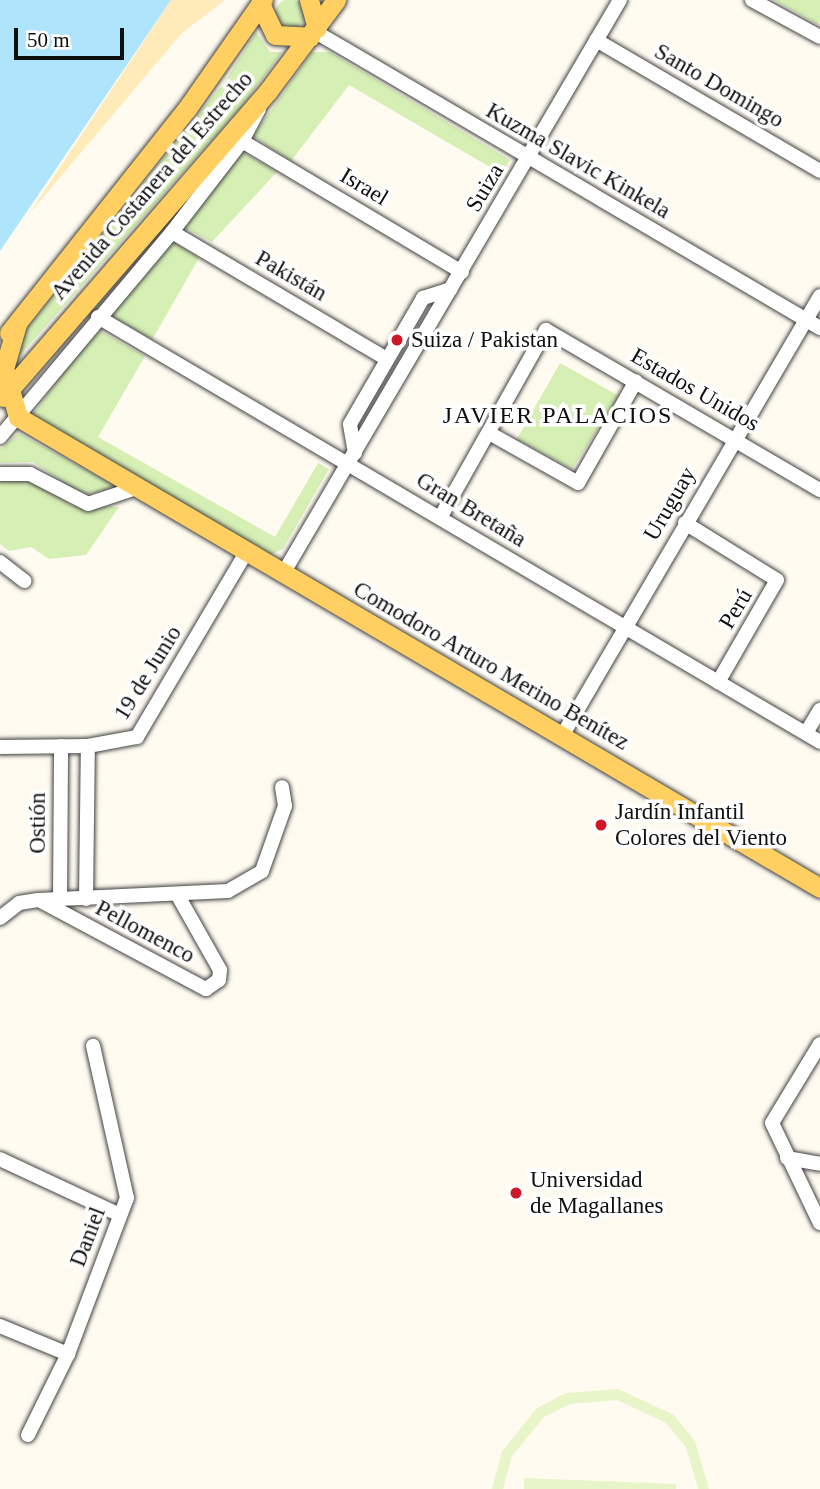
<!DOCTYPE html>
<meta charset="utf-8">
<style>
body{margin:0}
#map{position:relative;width:820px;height:1489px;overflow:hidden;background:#fffbf1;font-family:Georgia,serif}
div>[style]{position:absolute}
.green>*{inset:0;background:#d6efb5}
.round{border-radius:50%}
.sand>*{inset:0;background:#ffebb9}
.pitch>*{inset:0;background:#e8f5c8}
.water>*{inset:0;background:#afe4fd}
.roads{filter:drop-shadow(0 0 2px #424242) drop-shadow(0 0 2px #424242)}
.minor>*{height:14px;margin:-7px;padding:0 7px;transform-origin:7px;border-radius:7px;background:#fff}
.major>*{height:19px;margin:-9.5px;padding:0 9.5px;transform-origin:9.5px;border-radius:9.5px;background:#ffcf61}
.dots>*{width:19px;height:19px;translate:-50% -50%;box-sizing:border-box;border:4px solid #fff;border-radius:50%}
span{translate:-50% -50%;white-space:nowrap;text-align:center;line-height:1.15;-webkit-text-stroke:7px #fff;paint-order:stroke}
.street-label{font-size:23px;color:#0f0f0f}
.poi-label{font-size:23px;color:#0f0f0f}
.left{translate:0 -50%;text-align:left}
.neighbourhood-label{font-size:24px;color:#0f0f0f;letter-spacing:2px}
.scale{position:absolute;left:14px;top:28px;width:110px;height:32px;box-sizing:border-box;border:4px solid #0f0f0f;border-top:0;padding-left:9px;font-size:21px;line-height:24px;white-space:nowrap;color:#0f0f0f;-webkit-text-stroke:5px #fff;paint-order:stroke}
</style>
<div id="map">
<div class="green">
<div class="round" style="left:275px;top:-1px;width:30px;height:30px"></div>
<div style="clip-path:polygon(774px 0,820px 0,820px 21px,818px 25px)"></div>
<div style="clip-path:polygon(256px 32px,270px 52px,282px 52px,244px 104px,13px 363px,15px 343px,226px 80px)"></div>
<div style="clip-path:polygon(312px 52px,330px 52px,510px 160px,502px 174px,349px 85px,291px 161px,253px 136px)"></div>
<div style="clip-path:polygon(240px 151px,277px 172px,212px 242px,183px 227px)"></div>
<div style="clip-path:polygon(172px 241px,199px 258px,152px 340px,110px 315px)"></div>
<div style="clip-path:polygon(95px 328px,145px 356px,98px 437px,275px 537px,318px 463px,329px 469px,283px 549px,270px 555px,31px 417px)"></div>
<div style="clip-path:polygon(560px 363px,619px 396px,572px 469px,517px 439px)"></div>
<div style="clip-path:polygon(19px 433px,118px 488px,82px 495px,33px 462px,0 463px,0 449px)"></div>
<div style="clip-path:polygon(26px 476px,71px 505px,119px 507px,86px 555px,49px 559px,31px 547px,9px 551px,0 544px,0 477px)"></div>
</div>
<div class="sand">
<div style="clip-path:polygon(171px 0,225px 0,182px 33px,29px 214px)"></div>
</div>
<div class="pitch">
<div style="clip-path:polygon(618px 1389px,674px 1415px,695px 1441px,709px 1489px,698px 1489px,686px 1447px,666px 1423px,617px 1400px,570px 1404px,544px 1417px,512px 1456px,503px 1489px,492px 1489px,502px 1451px,537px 1408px,566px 1393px)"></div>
<div style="clip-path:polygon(524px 1478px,676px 1484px,676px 1489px,524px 1489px)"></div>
</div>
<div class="water">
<div style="clip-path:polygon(0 0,171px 0,0 251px)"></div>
</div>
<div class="roads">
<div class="minor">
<div style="left:752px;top:0;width:77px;rotate:28.6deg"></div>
<div style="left:314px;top:31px;width:587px;rotate:30.41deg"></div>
<div style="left:596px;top:40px;width:259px;rotate:30.3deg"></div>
<div style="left:242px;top:141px;width:256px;rotate:30.8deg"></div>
<div style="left:172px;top:232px;width:250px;rotate:30.6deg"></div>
<div style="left:98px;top:317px;width:838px;rotate:30.48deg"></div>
<div style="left:489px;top:433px;width:102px;rotate:29.3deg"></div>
<div style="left:578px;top:483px;width:117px;rotate:-60.4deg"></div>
<div style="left:0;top:437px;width:268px;rotate:-50deg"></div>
<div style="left:172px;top:232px;width:115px;rotate:-52.4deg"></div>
<div style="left:242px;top:141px;width:36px;rotate:-62deg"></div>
<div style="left:355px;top:453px;width:29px;rotate:-100deg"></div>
<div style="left:350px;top:424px;width:146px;rotate:-59.9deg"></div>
<div style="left:423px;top:298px;width:29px;rotate:-18deg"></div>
<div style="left:0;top:474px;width:30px"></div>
<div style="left:30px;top:474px;width:65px;rotate:27.3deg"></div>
<div style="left:88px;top:504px;width:51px;rotate:-18.4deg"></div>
<div style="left:440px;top:518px;width:216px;rotate:-60.6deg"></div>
<div style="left:546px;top:330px;width:317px;rotate:30.3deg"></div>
<div style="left:685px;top:523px;width:108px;rotate:31.8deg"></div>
<div style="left:777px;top:580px;width:118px;rotate:120deg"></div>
<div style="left:0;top:562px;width:31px;rotate:38deg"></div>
<div style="left:284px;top:572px;width:663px;rotate:-59.57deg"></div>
<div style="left:806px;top:733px;width:27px;rotate:-59deg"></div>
<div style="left:562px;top:736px;width:510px;rotate:-59.61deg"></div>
<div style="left:0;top:747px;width:88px;rotate:-0.7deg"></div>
<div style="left:88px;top:746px;width:50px;rotate:-10.4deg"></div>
<div style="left:137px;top:737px;width:216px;rotate:-59.4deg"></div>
<div style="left:86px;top:899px;width:153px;rotate:-89.3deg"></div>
<div style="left:60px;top:900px;width:154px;rotate:-89.6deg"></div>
<div style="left:41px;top:901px;width:187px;rotate:28.1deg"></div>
<div style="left:206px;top:989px;width:16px;rotate:-35deg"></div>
<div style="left:219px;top:980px;width:10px;rotate:-84deg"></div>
<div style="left:220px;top:970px;width:87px;rotate:-119.5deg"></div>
<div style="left:0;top:918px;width:24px;rotate:-38deg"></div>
<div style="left:19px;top:903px;width:19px;rotate:-9deg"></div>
<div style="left:38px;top:900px;width:190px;rotate:-2.7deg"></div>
<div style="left:228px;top:891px;width:39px;rotate:-30deg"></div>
<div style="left:262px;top:871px;width:69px;rotate:-70.5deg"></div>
<div style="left:285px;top:806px;width:19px;rotate:-99deg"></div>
<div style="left:820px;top:1044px;width:92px;rotate:121.3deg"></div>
<div style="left:772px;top:1123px;width:111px;rotate:64.4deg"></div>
<div style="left:787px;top:1158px;width:34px;rotate:10deg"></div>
<div style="left:0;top:1159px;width:132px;rotate:25deg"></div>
<div style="left:0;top:1326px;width:74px;rotate:22.4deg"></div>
<div style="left:28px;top:1435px;width:90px;rotate:-63.7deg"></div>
<div style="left:68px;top:1354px;width:167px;rotate:-69.3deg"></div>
<div style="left:127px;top:1198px;width:156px;rotate:-102.6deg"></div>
</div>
<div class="major">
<div style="left:309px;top:0;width:29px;rotate:74deg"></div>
<div style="left:260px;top:4px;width:34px;rotate:64deg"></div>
<div style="left:275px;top:35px;width:35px;rotate:3deg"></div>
<div style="left:17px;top:324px;width:47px;rotate:106.1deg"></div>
<div style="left:4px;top:369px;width:50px;rotate:73.7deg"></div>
<div style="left:18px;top:417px;width:930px;rotate:30.42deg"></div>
<div style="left:9px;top:333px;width:285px;rotate:-51.6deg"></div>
<div style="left:186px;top:110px;width:134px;rotate:-55deg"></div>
<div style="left:3px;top:397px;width:405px;rotate:-49.1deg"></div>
<div style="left:268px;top:91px;width:114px;rotate:-53.2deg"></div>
</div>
</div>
<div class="dots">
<div style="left:397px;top:340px;background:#cf172a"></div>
<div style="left:601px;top:825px;background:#cf172a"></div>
<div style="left:516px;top:1193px;background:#cf172a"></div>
</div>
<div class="street-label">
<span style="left:719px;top:86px;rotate:30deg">Santo Domingo</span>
<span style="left:578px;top:161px;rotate:30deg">Kuzma Slavic Kinkela</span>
<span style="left:152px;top:186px;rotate:-49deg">Avenida Costanera del Estrecho</span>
<span style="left:364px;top:187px;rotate:31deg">Israel</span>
<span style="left:485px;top:188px;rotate:-59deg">Suiza</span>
<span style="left:291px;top:276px;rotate:30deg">Pakistán</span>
<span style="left:695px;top:390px;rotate:30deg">Estados Unidos</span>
<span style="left:670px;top:504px;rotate:-60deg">Uruguay</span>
<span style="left:471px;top:510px;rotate:31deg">Gran Bretaña</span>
<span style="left:736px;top:609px;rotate:-59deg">Perú</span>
<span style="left:491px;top:666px;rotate:30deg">Comodoro Arturo Merino Benítez</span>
<span style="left:148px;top:673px;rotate:-58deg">19 de Junio</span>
<span style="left:38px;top:823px;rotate:-90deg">Ostión</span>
<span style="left:145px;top:932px;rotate:28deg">Pellomenco</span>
<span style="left:88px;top:1237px;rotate:-69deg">Daniel</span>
</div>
<div class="poi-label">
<span class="left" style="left:411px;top:340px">Suiza / Pakistan</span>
<span class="left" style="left:615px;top:825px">Jardín Infantil<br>Colores del Viento</span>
<span class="left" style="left:530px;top:1193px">Universidad<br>de Magallanes</span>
</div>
<div class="neighbourhood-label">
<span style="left:558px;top:416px">JAVIER PALACIOS</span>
</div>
<div class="scale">50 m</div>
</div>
